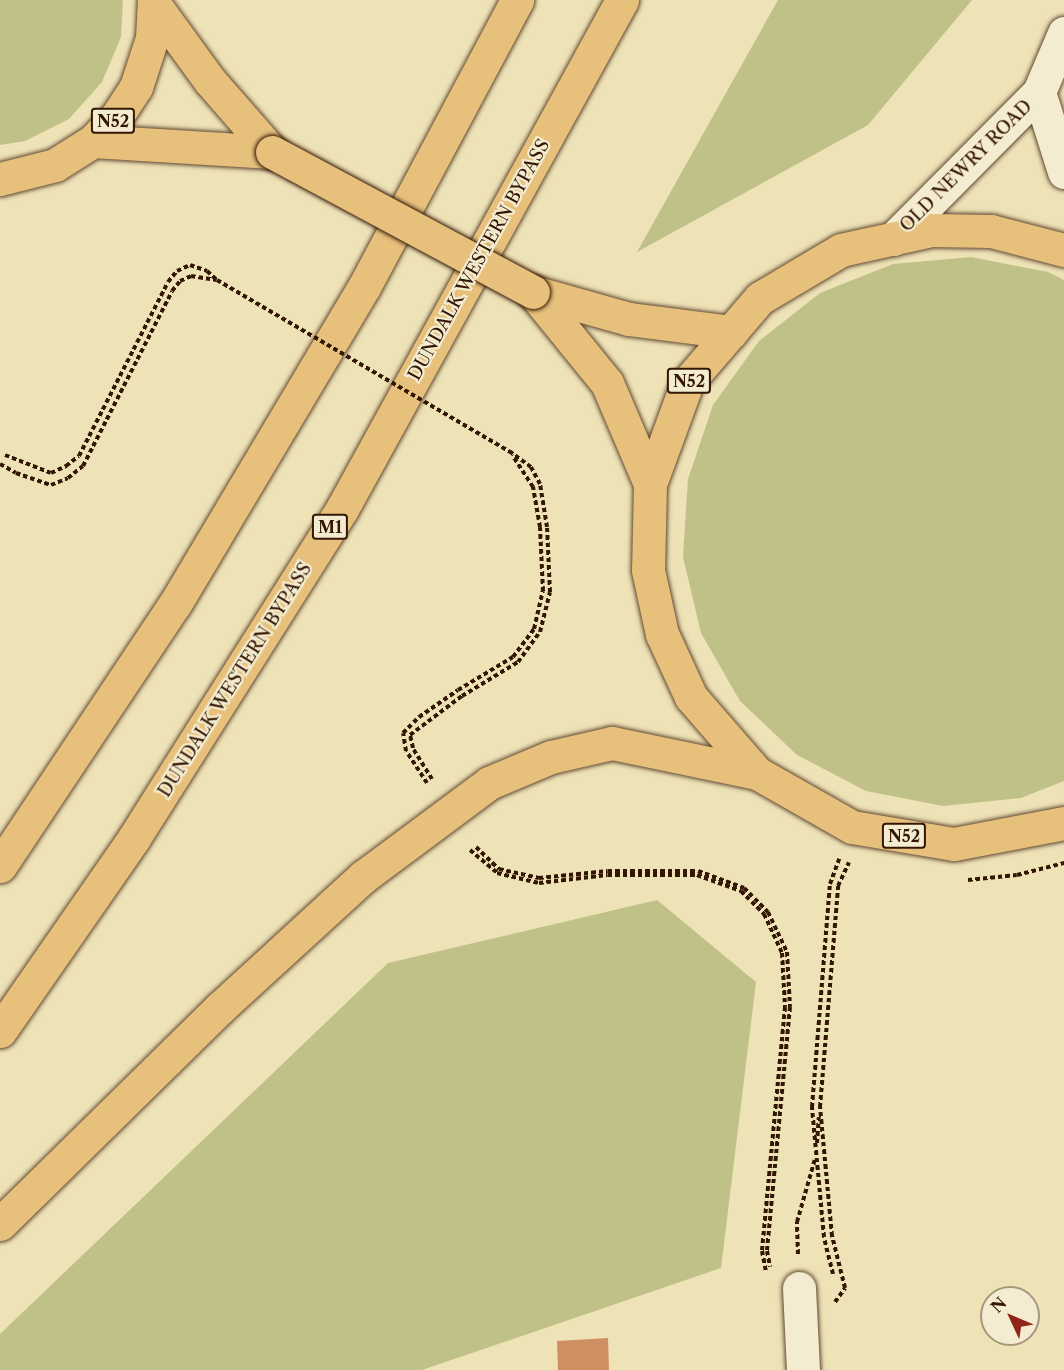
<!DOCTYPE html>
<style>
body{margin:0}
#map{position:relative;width:1064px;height:1370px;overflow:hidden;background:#eee2b7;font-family:"Libre Caslon Text",serif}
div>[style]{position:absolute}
.green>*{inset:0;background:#c0c189}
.building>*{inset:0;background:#d08f63}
.path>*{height:4px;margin-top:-2px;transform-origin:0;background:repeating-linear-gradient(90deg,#341604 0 4.5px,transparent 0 7.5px)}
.roads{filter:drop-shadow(0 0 2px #624931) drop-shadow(0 0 2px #624931)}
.street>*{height:33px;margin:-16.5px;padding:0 16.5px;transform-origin:16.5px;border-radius:16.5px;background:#f4ecd0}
.secondary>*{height:33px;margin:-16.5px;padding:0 16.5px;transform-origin:16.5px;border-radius:16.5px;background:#f4ecd0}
.primary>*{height:33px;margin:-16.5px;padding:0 16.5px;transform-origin:16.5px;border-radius:16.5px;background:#e7c17c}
.highway>*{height:33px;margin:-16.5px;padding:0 16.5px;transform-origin:16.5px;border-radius:16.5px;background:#e7c17c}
.path-bridge>*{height:4px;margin-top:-2px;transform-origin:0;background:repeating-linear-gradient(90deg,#341604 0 4.5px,transparent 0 7.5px)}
.bridges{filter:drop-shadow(0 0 2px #341604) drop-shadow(0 0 2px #341604)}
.primary-bridge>*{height:33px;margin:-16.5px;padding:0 16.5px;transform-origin:16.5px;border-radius:16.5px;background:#e7c17c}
span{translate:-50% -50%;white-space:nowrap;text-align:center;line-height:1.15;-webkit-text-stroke:4.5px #f4ecd0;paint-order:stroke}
.shield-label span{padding:2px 4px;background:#f4ecd0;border:2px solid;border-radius:4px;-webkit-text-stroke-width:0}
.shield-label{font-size:16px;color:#341604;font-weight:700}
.street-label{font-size:18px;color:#341604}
.north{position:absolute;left:980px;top:1286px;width:60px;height:60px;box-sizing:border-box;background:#f4ecd0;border:2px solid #a7967e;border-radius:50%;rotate:314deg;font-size:16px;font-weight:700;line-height:24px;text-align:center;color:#341604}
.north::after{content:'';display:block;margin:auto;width:21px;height:27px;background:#8f2418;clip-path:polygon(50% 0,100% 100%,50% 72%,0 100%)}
</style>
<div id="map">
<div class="green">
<div style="clip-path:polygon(0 0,123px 0,121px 37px,102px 82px,69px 119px,25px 141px,0 145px)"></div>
<div style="clip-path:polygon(778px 0,972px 0,868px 125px,637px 252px)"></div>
<div style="clip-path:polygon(971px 257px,1048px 272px,1064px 280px,1064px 781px,1021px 798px,943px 806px,866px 791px,797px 755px,740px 701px,701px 633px,683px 557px,688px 479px,713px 405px,759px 341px,820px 293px,893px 264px)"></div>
<div style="clip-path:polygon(657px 900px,756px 982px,721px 1268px,422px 1370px,0 1370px,0 1334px,388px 963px)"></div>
</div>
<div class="building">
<div style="clip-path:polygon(608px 1338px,609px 1370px,558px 1370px,557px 1341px)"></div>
</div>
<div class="path">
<div style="left:5px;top:455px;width:49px;rotate:21.4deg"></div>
<div style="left:51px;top:473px;width:17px;rotate:-25deg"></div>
<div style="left:66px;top:466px;width:16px;rotate:-38deg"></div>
<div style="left:79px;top:456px;width:195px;rotate:-62.9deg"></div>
<div style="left:168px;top:282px;width:14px;rotate:-51deg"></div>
<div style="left:177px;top:271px;width:14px;rotate:-25deg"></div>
<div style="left:190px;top:265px;width:18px;rotate:19deg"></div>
<div style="left:207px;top:271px;width:13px;rotate:42deg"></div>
<div style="left:0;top:464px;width:18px;rotate:29deg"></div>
<div style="left:16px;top:473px;width:37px;rotate:19deg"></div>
<div style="left:51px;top:485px;width:18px;rotate:-22deg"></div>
<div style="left:68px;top:478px;width:19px;rotate:-39deg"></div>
<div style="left:83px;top:466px;width:196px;rotate:-63deg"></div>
<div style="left:172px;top:291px;width:13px;rotate:-51deg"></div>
<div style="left:180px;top:281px;width:12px;rotate:-24deg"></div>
<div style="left:191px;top:276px;width:26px;rotate:9deg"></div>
<div style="left:432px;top:779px;width:36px;rotate:-122deg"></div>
<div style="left:413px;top:748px;width:13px;rotate:-103deg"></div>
<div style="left:410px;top:735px;width:65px;rotate:-36.9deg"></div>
<div style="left:462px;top:696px;width:66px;rotate:-31.3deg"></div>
<div style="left:518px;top:662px;width:37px;rotate:-54deg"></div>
<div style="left:540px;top:632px;width:41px;rotate:-76deg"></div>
<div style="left:550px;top:592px;width:65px;rotate:-92.6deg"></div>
<div style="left:547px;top:527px;width:44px;rotate:-99.2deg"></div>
<div style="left:540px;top:484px;width:19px;rotate:-118deg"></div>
<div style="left:531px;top:467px;width:26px;rotate:-144deg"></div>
<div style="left:427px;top:783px;width:38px;rotate:-123deg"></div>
<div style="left:406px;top:751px;width:18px;rotate:-99deg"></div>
<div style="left:403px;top:733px;width:23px;rotate:-45deg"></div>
<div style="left:419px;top:717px;width:47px;rotate:-34.7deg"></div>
<div style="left:458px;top:690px;width:64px;rotate:-31deg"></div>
<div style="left:513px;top:657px;width:35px;rotate:-53deg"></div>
<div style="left:534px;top:629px;width:39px;rotate:-77deg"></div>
<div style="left:543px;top:591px;width:64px;rotate:-92.7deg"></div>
<div style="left:540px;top:527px;width:41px;rotate:-99.9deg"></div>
<div style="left:533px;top:487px;width:38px;rotate:-123deg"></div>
<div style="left:476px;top:847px;width:32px;rotate:44deg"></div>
<div style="left:499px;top:869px;width:41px;rotate:12.7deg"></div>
<div style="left:539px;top:878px;width:69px;rotate:-5.8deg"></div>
<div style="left:608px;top:871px;width:90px"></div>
<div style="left:698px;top:871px;width:49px;rotate:20.3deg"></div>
<div style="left:744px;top:888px;width:34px;rotate:45deg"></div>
<div style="left:768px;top:912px;width:44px;rotate:64.6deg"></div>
<div style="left:787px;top:952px;width:55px;rotate:86.9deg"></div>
<div style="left:790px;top:1007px;width:245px;rotate:95.4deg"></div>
<div style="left:767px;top:1251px;width:16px;rotate:79deg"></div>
<div style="left:470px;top:850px;width:35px;rotate:40deg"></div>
<div style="left:497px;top:873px;width:43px;rotate:13.4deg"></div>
<div style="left:539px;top:883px;width:69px;rotate:-6.6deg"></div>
<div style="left:608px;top:875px;width:89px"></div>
<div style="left:697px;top:875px;width:47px;rotate:20deg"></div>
<div style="left:741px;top:891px;width:33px;rotate:45deg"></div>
<div style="left:764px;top:914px;width:43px;rotate:65.2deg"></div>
<div style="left:782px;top:953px;width:54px;rotate:86.8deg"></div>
<div style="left:785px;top:1007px;width:245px;rotate:95.4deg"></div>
<div style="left:762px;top:1251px;width:21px;rotate:79deg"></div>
<div style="left:968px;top:880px;width:49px;rotate:-5.8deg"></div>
<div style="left:1017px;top:875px;width:49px;rotate:-14.3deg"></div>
<div style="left:817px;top:1143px;width:26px;rotate:-86deg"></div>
<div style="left:798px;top:1254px;width:32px;rotate:-92deg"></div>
<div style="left:797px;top:1222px;width:66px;rotate:-74.1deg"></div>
<div style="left:833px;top:1274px;width:38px;rotate:-104deg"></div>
<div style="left:824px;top:1237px;width:131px;rotate:-95.3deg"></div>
<div style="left:812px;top:1107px;width:224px;rotate:-85.4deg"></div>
<div style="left:830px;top:884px;width:27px;rotate:-70deg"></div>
<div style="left:835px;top:1302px;width:17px;rotate:-54deg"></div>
<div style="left:845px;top:1288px;width:54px;rotate:-104deg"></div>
<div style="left:832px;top:1236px;width:130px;rotate:-95.3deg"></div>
<div style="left:820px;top:1107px;width:222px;rotate:-85.3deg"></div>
<div style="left:838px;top:886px;width:26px;rotate:-65deg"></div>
</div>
<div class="roads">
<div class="street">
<div style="left:799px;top:1288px;width:82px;rotate:87.2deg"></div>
</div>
<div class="secondary">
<div style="left:1039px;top:92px;width:84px;rotate:72.6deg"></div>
<div style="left:893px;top:239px;width:207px;rotate:-45.2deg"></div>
<div style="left:1039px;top:92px;width:64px;rotate:-67deg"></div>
</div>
<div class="primary">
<div style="left:154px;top:4px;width:95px;rotate:54deg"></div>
<div style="left:210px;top:81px;width:94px;rotate:48.9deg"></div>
<div style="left:93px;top:141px;width:179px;rotate:3.5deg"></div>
<div style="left:0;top:179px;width:57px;rotate:-14.3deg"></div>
<div style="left:55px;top:165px;width:45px;rotate:-32.3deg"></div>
<div style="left:93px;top:141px;width:35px;rotate:-46deg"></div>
<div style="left:117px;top:116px;width:35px;rotate:-57deg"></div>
<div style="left:136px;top:87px;width:52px;rotate:-71.9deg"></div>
<div style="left:152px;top:38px;width:38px;rotate:-87deg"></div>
<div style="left:1064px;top:250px;width:75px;rotate:-165.4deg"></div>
<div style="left:991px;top:231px;width:59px;rotate:-179deg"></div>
<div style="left:932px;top:230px;width:93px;rotate:167.6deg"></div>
<div style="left:841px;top:250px;width:94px;rotate:149.3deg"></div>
<div style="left:760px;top:298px;width:112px;rotate:130.7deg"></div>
<div style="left:687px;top:383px;width:108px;rotate:110.1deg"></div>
<div style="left:650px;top:484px;width:86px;rotate:91.3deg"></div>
<div style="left:648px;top:570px;width:66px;rotate:77.7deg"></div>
<div style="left:662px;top:634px;width:69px;rotate:65.3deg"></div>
<div style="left:691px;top:697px;width:101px;rotate:49deg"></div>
<div style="left:757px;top:773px;width:109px;rotate:29.6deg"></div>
<div style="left:852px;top:827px;width:103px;rotate:9.5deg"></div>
<div style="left:954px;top:844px;width:112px;rotate:-10.8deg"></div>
<div style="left:533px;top:292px;width:117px;rotate:50.9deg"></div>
<div style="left:607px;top:383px;width:110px;rotate:66.9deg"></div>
<div style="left:533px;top:292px;width:100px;rotate:15.7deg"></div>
<div style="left:629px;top:319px;width:103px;rotate:7.3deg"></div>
</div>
<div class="highway">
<div style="left:0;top:866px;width:315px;rotate:-56.3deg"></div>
<div style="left:175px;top:604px;width:369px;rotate:-59.2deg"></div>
<div style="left:364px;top:287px;width:325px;rotate:-61.9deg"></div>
<div style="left:0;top:1031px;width:235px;rotate:-55.2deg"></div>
<div style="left:134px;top:838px;width:389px;rotate:-57.7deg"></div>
<div style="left:342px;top:509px;width:581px;rotate:-61.18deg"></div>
<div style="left:0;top:1224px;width:310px;rotate:-44.5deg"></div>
<div style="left:221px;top:1007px;width:193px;rotate:-42.5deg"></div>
<div style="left:363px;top:877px;width:157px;rotate:-36.7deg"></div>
<div style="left:489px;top:783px;width:67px;rotate:-22.8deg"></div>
<div style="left:551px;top:757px;width:63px;rotate:-12.9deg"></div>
<div style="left:612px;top:743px;width:148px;rotate:11.7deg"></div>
</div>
</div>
<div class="path-bridge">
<div style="left:217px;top:280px;width:340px;rotate:30.4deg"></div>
</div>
<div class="bridges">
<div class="primary-bridge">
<div style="left:272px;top:152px;width:296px;rotate:28.2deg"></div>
</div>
</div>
<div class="shield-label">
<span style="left:113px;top:121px">N52</span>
<span style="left:689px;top:381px">N52</span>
<span style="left:330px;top:527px">M1</span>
<span style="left:904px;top:836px">N52</span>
</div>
<div class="street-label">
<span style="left:966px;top:166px;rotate:-45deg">OLD NEWRY ROAD</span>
<span style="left:479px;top:260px;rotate:-61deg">DUNDALK WESTERN BYPASS</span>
<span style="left:235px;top:680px;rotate:-58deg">DUNDALK WESTERN BYPASS</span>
</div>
<div class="north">N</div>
</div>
